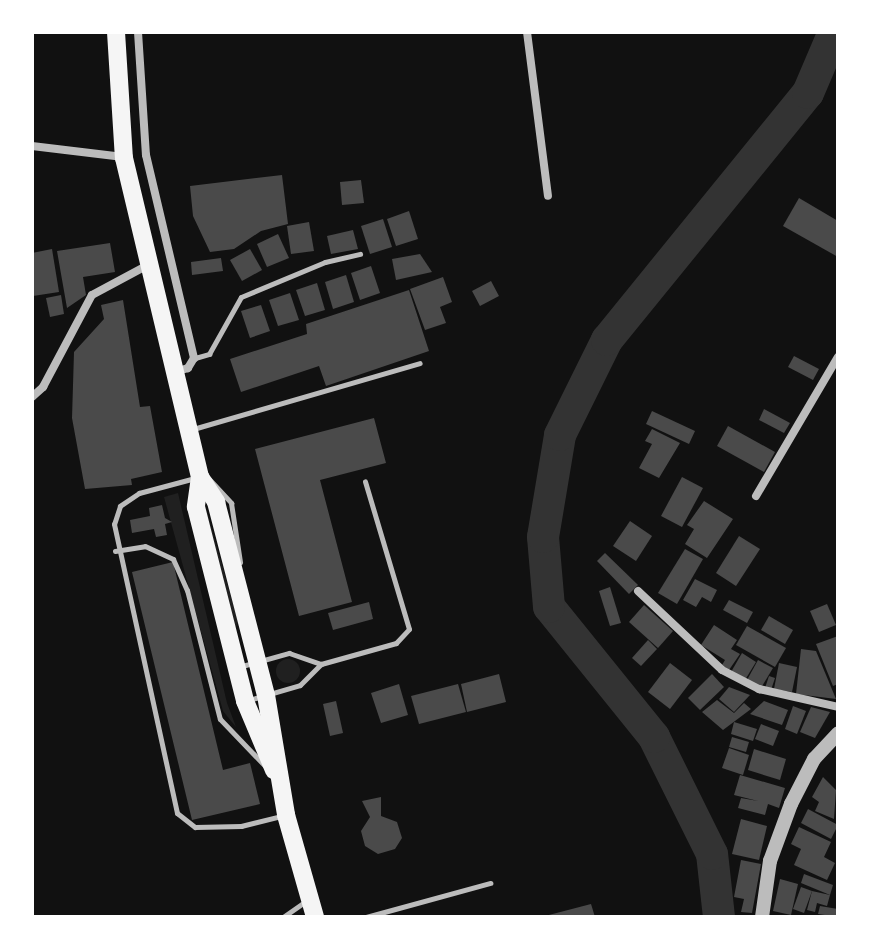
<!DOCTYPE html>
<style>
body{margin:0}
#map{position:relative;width:870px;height:949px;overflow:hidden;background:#111;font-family:"Exo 2",sans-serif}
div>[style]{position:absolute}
.green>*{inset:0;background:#202020}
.round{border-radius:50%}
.river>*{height:32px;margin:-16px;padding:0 16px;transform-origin:16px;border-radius:16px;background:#333}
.building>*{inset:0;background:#4a4a4a}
.service>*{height:5px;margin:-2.5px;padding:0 2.5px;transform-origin:2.5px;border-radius:2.5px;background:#bcbcbc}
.minor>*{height:8px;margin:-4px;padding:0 4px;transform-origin:4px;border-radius:4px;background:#bcbcbc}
.tertiary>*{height:14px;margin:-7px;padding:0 7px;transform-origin:7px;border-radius:7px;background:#bcbcbc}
.primary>*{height:18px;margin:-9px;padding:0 9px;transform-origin:9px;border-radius:9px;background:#f5f5f5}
span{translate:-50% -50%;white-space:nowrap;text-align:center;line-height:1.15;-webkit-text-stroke:7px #fff;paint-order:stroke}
.frame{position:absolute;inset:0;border:34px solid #fff;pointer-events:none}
</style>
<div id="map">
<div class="green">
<div style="clip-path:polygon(178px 493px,227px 703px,236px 727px,223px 711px,164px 497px)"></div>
<div style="clip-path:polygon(204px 501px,238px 622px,236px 627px,232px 624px)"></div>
<div class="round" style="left:276px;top:659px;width:24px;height:24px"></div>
</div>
<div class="river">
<div style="left:719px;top:917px;width:63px;rotate:-96.3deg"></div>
<div style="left:712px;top:854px;width:131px;rotate:-116.4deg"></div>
<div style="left:654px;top:737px;width:167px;rotate:-128.9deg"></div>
<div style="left:549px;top:607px;width:70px;rotate:-94.9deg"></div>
<div style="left:543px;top:537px;width:103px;rotate:-80.5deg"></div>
<div style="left:560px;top:435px;width:106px;rotate:-63.7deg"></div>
<div style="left:607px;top:340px;width:318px;rotate:-50.9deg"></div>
<div style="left:808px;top:93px;width:66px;rotate:-66.9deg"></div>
</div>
<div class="building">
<div style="clip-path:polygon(282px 175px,288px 224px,261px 231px,234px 249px,210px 252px,193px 216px,190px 186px)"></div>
<div style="clip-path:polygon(361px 180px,364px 203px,342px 205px,340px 182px)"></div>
<div style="clip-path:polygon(799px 198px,838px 221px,838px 257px,783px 226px)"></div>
<div style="clip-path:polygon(409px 211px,418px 239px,396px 246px,387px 219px)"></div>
<div style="clip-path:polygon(383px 219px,392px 247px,370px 254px,361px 226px)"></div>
<div style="clip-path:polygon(309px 222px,314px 251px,291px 254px,287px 226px)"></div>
<div style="clip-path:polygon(353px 230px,358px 249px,331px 254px,327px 236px)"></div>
<div style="clip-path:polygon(278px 234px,289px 258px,267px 267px,257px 244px)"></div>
<div style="clip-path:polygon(110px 243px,115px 272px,83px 277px,86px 295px,67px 308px,57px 251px)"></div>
<div style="clip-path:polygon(52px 249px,59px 292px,33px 296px,32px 253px)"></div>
<div style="clip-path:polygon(250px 249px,262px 270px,242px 281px,230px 260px)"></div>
<div style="clip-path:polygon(420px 254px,432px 272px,396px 280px,392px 259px)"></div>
<div style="clip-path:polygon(221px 258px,223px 271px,192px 275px,191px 262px)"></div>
<div style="clip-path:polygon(371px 266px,380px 293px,360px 300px,351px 273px)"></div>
<div style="clip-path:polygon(346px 275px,354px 302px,333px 309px,325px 282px)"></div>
<div style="clip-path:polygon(443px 277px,452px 302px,440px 307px,446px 323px,425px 330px,410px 289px)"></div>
<div style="clip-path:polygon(491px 281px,499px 296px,480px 306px,472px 291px)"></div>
<div style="clip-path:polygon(317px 283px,325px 310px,305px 316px,296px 290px)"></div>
<div style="clip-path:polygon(409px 290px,429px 351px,326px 386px,319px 366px,241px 392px,230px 359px,307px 334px,306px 324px)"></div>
<div style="clip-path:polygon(290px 293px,299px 320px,278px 326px,269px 300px)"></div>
<div style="clip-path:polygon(61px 295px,64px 314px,50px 317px,46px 298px)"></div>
<div style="clip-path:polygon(123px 300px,140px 407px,150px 406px,162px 472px,131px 479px,132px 485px,85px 489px,72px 418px,74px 352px,104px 319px,101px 305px)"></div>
<div style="clip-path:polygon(261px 305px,270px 331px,250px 338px,241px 311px)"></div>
<div style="clip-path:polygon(794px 356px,819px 369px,813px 380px,788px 367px)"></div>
<div style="clip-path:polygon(764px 409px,790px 423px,784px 433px,759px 420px)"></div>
<div style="clip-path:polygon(652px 411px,695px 431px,689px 444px,646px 424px)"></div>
<div style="clip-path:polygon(374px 418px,386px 463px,320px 480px,352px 602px,299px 616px,255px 449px)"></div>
<div style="clip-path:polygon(728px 426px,775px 452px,764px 472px,717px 446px)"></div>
<div style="clip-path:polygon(652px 429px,680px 443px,659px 478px,639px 468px,652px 444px,645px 441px)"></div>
<div style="clip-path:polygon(682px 477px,703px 488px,682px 527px,661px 516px)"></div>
<div style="clip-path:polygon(704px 501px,733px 519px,707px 558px,685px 544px,694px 529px,687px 525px)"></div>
<div style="clip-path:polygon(162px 505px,165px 518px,172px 522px,165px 524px,167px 535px,156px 537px,154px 529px,132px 533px,130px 520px,150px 516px,149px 508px)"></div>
<div style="clip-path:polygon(630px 521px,652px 536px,636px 561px,613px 546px)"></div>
<div style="clip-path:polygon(739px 536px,760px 549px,736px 586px,716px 573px)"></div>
<div style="clip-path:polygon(685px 549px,703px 559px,677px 604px,658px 593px)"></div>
<div style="clip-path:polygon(605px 553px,638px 585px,629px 594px,597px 561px)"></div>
<div style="clip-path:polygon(173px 562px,223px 770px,250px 763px,260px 804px,192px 820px,132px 572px)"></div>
<div style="clip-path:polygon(695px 579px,717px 590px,711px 602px,702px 597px,696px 607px,683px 600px)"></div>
<div style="clip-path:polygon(610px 587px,621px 623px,610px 626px,599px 591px)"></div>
<div style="clip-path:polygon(729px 600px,753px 612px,747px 623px,723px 610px)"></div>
<div style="clip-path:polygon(369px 602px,373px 619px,333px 630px,328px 613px)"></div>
<div style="clip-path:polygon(827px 604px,836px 625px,819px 632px,810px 611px)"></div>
<div style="clip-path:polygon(644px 605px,673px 631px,658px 648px,629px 622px)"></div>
<div style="clip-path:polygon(769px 616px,793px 630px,785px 644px,761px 630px)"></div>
<div style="clip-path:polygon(714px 625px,737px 640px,731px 649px,740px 654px,729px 670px,722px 665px,725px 660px,701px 645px)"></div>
<div style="clip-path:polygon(747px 626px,786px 648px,775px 667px,736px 645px)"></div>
<div style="clip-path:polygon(838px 636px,838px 684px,833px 686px,816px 644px)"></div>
<div style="clip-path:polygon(648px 640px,657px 649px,641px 666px,632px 658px)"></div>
<div style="clip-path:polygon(801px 649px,816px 651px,836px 699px,796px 694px)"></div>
<div style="clip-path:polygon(742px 653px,756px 662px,745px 680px,731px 672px)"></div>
<div style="clip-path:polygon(758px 660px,773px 668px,761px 688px,747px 680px)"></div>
<div style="clip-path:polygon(670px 663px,692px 680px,670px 709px,648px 692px)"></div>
<div style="clip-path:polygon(779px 663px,797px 667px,792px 692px,774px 689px)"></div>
<div style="clip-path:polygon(499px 674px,506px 702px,467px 712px,461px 684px)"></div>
<div style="clip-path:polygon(712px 674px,724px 687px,700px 710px,688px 698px)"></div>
<div style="clip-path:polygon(769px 676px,775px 678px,771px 690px,765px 688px)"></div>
<div style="clip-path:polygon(399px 684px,408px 715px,381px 723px,371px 693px)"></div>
<div style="clip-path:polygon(458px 684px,466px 712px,419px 724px,411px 696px)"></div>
<div style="clip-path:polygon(729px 687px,750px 695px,734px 712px,719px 699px)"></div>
<div style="clip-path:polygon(717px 700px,734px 713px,744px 703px,751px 709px,723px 730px,702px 712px)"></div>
<div style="clip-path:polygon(336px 701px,343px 733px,330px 736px,323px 704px)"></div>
<div style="clip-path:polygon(764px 701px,788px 710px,782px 725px,750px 714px)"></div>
<div style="clip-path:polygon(793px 706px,806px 711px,797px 734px,785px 729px)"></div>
<div style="clip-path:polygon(811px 707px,830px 712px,815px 738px,800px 732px)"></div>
<div style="clip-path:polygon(734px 722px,757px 729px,753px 741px,731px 734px)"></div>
<div style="clip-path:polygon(761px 724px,779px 731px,773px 746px,755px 739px)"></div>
<div style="clip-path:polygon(732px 737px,749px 742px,746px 752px,729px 747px)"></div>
<div style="clip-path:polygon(729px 748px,749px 755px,743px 775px,722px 768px)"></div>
<div style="clip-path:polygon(754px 749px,786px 759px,780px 780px,748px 770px)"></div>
<div style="clip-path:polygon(740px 775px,785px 788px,779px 808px,768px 804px,765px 815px,738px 808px,741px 798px,758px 801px,734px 795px)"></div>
<div style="clip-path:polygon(823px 777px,836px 790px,834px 819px,815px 811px,819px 802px,812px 797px)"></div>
<div style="clip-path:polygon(381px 797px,381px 816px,397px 822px,402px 838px,395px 849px,378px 854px,365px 846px,361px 831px,370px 817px,362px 801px)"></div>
<div style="clip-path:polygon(808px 809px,838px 825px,831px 839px,801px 823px)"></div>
<div style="clip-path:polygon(741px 819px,767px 826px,759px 860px,732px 854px)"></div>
<div style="clip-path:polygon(799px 827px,831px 842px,824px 857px,835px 863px,827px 880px,794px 865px,801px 849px,791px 844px)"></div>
<div style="clip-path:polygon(741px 860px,761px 864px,752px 913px,741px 912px,744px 899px,734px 897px)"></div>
<div style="clip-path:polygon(804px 874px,833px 885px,830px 895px,801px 883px)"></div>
<div style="clip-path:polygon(780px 879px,798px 884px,791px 915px,773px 911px)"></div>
<div style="clip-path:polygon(801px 887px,812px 891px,804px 913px,793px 909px)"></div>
<div style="clip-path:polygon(812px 891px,830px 895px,827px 906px,817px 903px,815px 912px,807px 910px)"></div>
<div style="clip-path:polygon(591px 904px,595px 917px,545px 917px,545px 916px)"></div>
<div style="clip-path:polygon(820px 906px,838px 909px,838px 917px,818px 914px)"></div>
</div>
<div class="service">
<div style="left:195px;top:358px;width:15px;rotate:-16deg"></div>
<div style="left:209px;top:354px;width:65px;rotate:-60.7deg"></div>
<div style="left:241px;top:297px;width:91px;rotate:-22.6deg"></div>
<div style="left:325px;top:262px;width:36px;rotate:-13deg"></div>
<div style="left:193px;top:429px;width:236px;rotate:-16.2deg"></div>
<div style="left:195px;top:478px;width:58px;rotate:165deg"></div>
<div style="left:139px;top:493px;width:23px;rotate:146deg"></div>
<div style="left:120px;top:506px;width:19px;rotate:108deg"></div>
<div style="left:114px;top:524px;width:296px;rotate:77.7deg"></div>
<div style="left:177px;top:813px;width:23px;rotate:38deg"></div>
<div style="left:195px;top:827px;width:46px;rotate:-1.2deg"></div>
<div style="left:241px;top:826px;width:41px;rotate:-14deg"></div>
<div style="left:209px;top:479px;width:33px;rotate:47deg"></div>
<div style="left:231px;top:503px;width:60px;rotate:81.3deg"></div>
<div style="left:115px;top:551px;width:30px;rotate:-9deg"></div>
<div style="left:145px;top:546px;width:31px;rotate:25deg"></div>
<div style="left:173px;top:559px;width:34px;rotate:66deg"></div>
<div style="left:187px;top:590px;width:133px;rotate:75.7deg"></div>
<div style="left:220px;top:719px;width:66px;rotate:46.2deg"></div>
<div style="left:242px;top:666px;width:49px;rotate:-15.5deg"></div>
<div style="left:289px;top:653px;width:34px;rotate:19deg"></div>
<div style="left:249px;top:700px;width:53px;rotate:-16.4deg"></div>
<div style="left:300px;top:685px;width:30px;rotate:-45deg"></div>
<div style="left:321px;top:664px;width:78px;rotate:-15.6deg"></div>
<div style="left:396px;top:643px;width:19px;rotate:-47deg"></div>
<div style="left:409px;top:629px;width:154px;rotate:-106.6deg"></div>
<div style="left:283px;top:917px;width:28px;rotate:-35deg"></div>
<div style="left:366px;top:917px;width:129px;rotate:-15.3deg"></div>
</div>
<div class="minor">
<div style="left:138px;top:32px;width:123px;rotate:86.3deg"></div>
<div style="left:146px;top:155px;width:209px;rotate:76.7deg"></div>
<div style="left:194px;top:358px;width:12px;rotate:121deg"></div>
<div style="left:188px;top:368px;width:14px;rotate:163deg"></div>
<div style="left:527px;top:32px;width:165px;rotate:82.7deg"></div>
<div style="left:32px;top:146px;width:92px;rotate:6.9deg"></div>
<div style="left:32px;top:397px;width:15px;rotate:-42deg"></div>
<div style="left:43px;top:387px;width:104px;rotate:-62deg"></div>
<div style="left:92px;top:295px;width:64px;rotate:-28.2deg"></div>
<div style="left:756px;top:496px;width:161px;rotate:-59.5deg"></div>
<div style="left:638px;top:591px;width:115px;rotate:43.2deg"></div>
<div style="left:722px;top:670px;width:42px;rotate:27.2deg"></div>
<div style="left:759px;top:689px;width:81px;rotate:12.8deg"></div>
</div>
<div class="tertiary">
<div style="left:762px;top:917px;width:57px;rotate:-81.9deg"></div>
<div style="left:770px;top:861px;width:61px;rotate:-69.8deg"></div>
<div style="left:791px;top:804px;width:51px;rotate:-62.9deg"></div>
<div style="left:814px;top:759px;width:35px;rotate:-47deg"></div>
</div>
<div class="primary">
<div style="left:116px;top:32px;width:126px;rotate:86.4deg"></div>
<div style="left:124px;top:158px;width:328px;rotate:76.6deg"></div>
<div style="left:200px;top:477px;width:30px;rotate:57deg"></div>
<div style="left:216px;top:502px;width:199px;rotate:75.5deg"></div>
<div style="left:266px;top:695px;width:122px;rotate:80.5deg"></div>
<div style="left:286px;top:815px;width:106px;rotate:74.1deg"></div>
<div style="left:200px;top:477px;width:30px;rotate:98deg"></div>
<div style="left:196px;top:507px;width:200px;rotate:75.8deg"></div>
<div style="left:245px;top:701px;width:75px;rotate:67.2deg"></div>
</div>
<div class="frame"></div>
</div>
